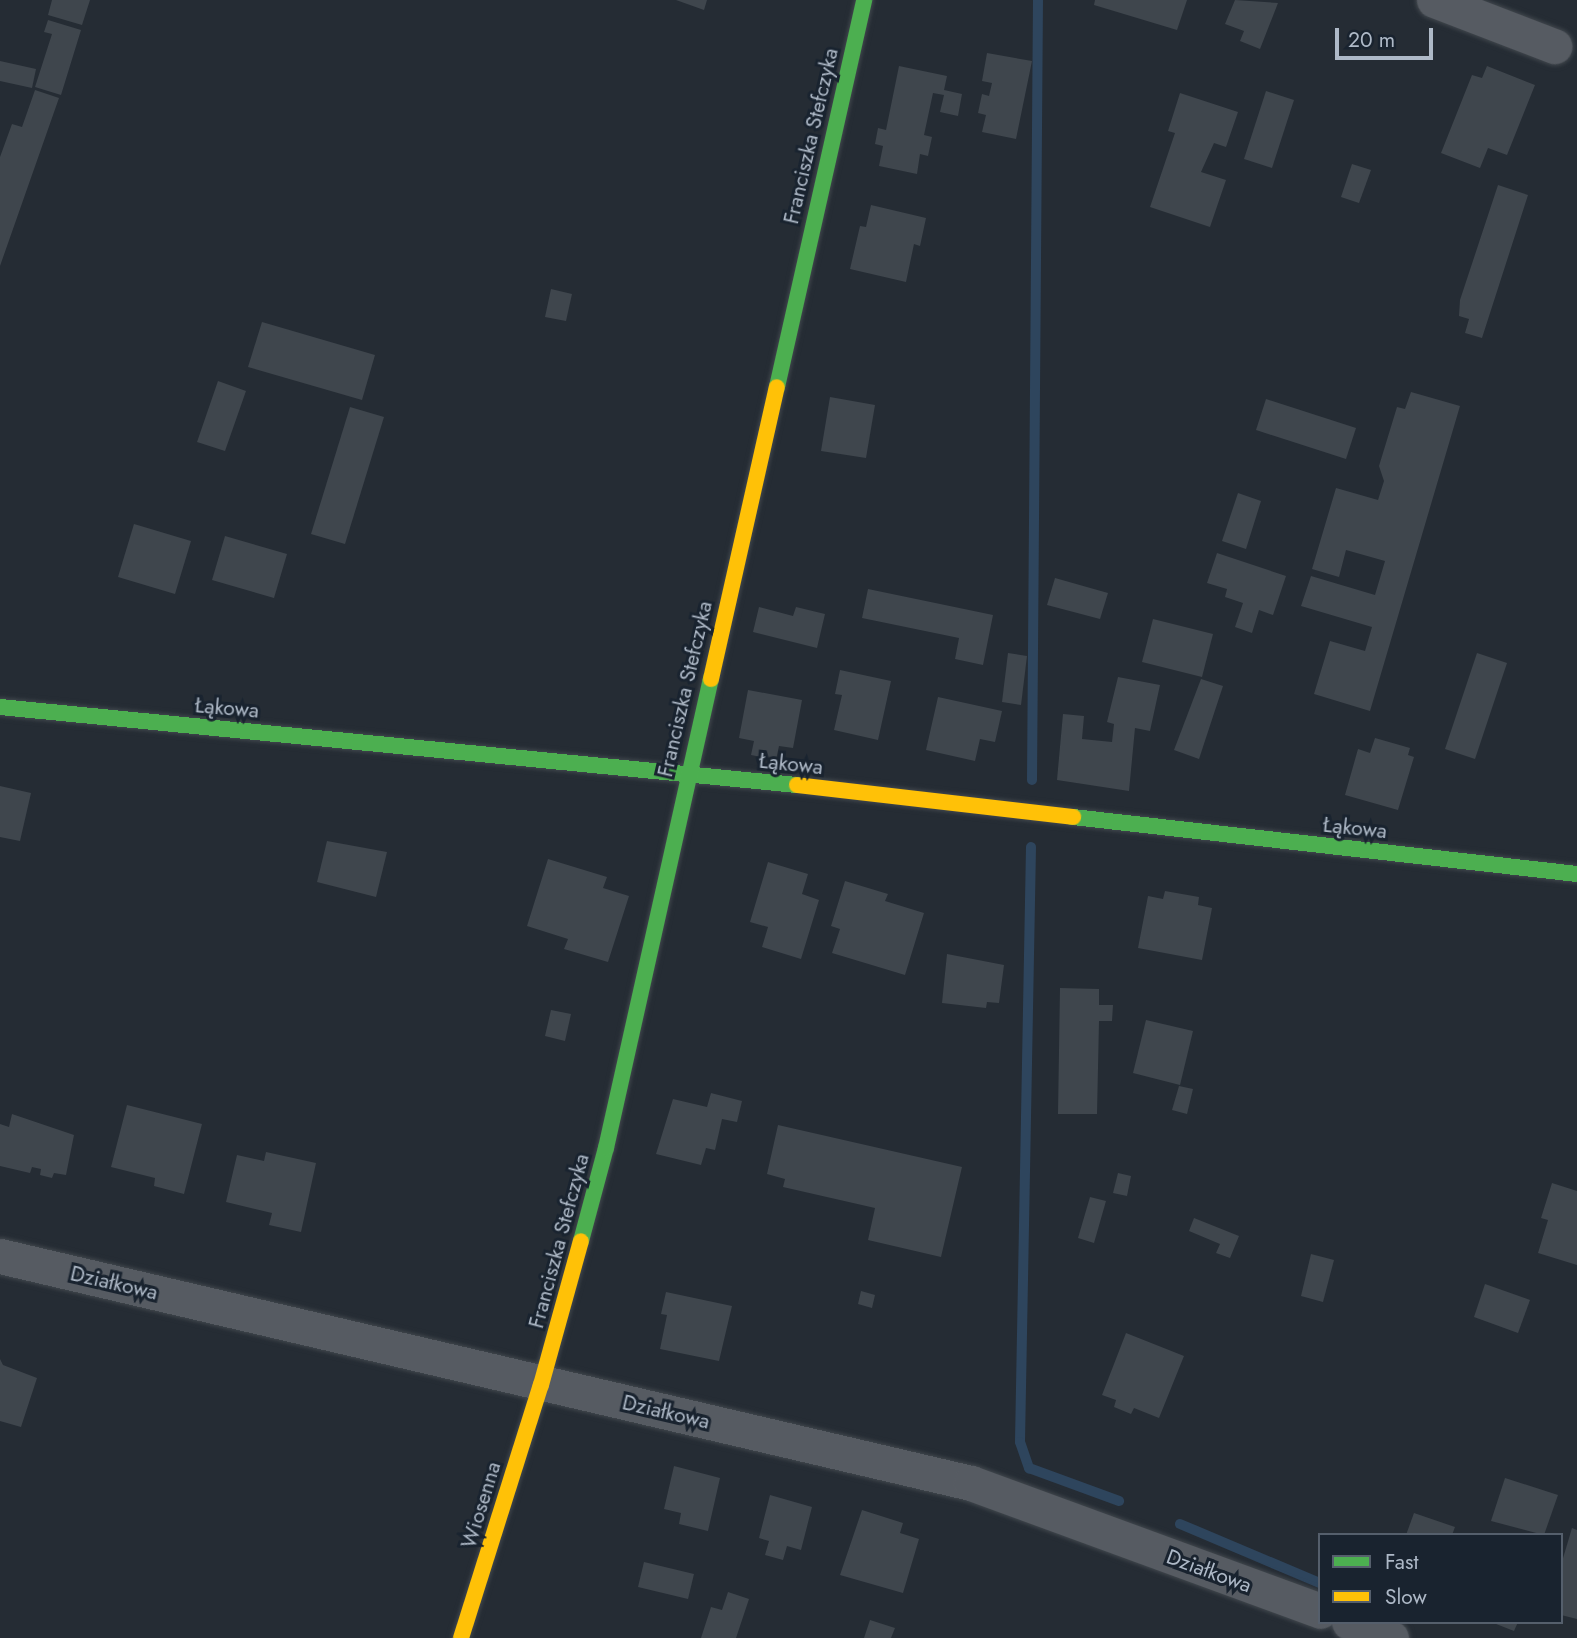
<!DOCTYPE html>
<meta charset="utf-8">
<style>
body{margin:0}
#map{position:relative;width:1577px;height:1638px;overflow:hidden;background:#252c34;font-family:Jost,sans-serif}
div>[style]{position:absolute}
.stream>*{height:10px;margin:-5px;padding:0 5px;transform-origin:5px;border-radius:5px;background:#2e455d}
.building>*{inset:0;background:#3f464d}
.roads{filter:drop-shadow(0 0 2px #41474d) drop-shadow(0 0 2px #41474d)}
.street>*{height:35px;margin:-17.5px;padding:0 17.5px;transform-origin:17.5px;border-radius:17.5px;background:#565b62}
.fast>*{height:16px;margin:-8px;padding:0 8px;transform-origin:8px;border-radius:8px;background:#4caf50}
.slow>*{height:16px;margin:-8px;padding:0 8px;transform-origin:8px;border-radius:8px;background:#ffc107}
span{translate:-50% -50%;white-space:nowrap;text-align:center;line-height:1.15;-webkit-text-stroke:6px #19232f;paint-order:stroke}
.street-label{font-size:21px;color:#aeb9c7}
.legend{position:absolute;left:1318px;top:1533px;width:245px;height:91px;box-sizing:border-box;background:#19232f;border:2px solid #555f6c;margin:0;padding:9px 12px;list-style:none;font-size:21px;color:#aeb9c7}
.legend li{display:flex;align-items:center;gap:14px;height:35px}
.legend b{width:35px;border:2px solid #555f6c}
.scale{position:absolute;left:1335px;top:28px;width:98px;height:32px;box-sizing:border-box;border:4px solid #aeb9c7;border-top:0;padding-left:9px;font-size:21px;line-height:24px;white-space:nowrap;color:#aeb9c7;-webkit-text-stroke:5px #19232f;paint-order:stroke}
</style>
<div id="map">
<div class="stream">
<div style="left:1032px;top:780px;width:780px;rotate:-89.56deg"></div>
<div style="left:1031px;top:847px;width:595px;rotate:91.06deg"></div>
<div style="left:1020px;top:1442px;width:28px;rotate:71deg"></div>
<div style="left:1029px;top:1468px;width:96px;rotate:20.1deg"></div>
<div style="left:1180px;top:1524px;width:152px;rotate:22.9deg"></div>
</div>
<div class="building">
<div style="clip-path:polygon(52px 0,90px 0,82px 25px,48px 15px)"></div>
<div style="clip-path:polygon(676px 0,707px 0,704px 10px)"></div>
<div style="clip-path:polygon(1095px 0,1187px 0,1177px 30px,1094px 5px)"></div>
<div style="clip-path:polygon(1235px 0,1278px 3px,1260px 49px,1240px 41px,1244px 31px,1225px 24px)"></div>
<div style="clip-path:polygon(48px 20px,81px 30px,61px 95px,35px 87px,52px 34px,44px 32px)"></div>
<div style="clip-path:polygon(987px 53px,1032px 61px,1016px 139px,982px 132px,986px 115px,978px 113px,982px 94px,989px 96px,992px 83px,982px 81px)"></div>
<div style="clip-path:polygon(0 61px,36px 69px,32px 88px,0 81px)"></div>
<div style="clip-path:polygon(899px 66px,947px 76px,944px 90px,962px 94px,958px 116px,940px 112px,944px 95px,933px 93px,924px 135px,932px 137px,928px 156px,920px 154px,917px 174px,879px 166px,883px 146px,875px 144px,878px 128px,886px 130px)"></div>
<div style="clip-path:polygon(1487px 66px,1535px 85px,1507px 155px,1488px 148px,1480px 168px,1441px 153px,1472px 75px,1482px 78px)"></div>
<div style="clip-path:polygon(35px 90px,59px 98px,0 266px,0 157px,12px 124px,22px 127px)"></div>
<div style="clip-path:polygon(1266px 91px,1294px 100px,1272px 168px,1244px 159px)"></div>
<div style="clip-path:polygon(1180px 93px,1238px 112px,1226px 147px,1214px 143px,1201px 172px,1226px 180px,1210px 227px,1150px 207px,1175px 133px,1168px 131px)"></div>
<div style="clip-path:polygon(1352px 164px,1371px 170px,1359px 203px,1341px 197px)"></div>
<div style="clip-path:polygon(1498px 185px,1528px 195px,1482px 338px,1465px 333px,1469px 319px,1459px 316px,1460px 300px)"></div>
<div style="clip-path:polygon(871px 205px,926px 218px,920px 246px,914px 244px,906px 282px,850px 269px,860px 226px,866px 227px)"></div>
<div style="clip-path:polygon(551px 289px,572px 294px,566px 321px,545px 317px)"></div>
<div style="clip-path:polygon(262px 322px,375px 355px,362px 400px,248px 367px)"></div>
<div style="clip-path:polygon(218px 381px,246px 391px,225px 451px,197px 442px)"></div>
<div style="clip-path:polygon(1411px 392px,1460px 406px,1370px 711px,1314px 694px,1330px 641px,1365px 651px,1372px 627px,1301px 606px,1311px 576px,1375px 595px,1385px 561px,1346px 550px,1339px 577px,1312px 569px,1336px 488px,1378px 500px,1384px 481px,1379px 466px,1397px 407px,1405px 409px)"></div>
<div style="clip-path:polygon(830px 397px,875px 405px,866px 458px,821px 451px)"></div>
<div style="clip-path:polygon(1266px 399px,1356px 428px,1346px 459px,1256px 430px)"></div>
<div style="clip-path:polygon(350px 407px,384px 417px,345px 544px,311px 534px)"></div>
<div style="clip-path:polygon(1238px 493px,1261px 501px,1246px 549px,1222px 541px)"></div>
<div style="clip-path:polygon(134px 524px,191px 541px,175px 594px,118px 577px)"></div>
<div style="clip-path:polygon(225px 536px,287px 554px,274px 598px,212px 580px)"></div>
<div style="clip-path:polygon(1217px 553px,1286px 576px,1273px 615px,1259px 610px,1252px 633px,1235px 627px,1243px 603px,1225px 597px,1227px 589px,1207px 583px)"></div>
<div style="clip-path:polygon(1055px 578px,1108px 593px,1100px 619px,1047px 605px)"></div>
<div style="clip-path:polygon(868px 589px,993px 615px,983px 665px,955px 659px,959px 638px,862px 618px)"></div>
<div style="clip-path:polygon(759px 607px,793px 616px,796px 607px,825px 614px,817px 648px,753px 632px)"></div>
<div style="clip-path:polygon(1153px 619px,1213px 634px,1202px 677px,1142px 662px)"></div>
<div style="clip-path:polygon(1008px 653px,1027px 656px,1021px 705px,1002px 702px)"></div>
<div style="clip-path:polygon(1477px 653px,1507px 663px,1475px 759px,1445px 749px)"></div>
<div style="clip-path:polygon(840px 670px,891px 681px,878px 740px,834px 730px,842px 695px,835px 694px)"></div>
<div style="clip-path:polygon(1118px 677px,1160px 685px,1150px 731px,1135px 728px,1129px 791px,1057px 780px,1063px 714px,1084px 716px,1082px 739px,1112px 742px,1114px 724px,1107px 722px)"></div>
<div style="clip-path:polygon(1201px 679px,1223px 686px,1199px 759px,1174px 750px)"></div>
<div style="clip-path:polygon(748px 690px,802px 700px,793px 748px,779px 746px,776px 760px,751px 755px,754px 741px,739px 738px)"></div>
<div style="clip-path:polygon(938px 697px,1002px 711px,995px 742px,980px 739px,975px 761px,926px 750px)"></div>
<div style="clip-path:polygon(1375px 738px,1410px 748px,1408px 755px,1414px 757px,1398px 810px,1345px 795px,1358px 749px,1370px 753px)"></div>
<div style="clip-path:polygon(0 786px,31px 793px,20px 841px,0 837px)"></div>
<div style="clip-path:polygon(327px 841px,387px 852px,376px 897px,317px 882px)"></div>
<div style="clip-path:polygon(548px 859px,607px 877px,603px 888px,629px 896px,608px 962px,564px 949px,568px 939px,527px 926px)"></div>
<div style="clip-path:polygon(768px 862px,808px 874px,802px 894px,819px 900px,801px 959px,762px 947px,768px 927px,750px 922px)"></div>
<div style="clip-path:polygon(845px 881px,888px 894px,885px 901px,924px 913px,905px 975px,832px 953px,840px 929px,831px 926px)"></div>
<div style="clip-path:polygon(1165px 891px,1199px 897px,1198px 905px,1212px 908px,1202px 960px,1138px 948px,1148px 896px,1163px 899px)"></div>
<div style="clip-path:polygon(947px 954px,1004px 965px,999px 1003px,987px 1002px,986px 1008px,942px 1003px)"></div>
<div style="clip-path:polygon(1060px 988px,1099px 989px,1099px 1005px,1113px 1005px,1112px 1021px,1099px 1021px,1097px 1114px,1058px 1114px)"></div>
<div style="clip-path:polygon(551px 1010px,571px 1014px,565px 1041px,545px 1036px)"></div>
<div style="clip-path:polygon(1146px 1020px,1193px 1031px,1180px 1085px,1133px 1073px)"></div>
<div style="clip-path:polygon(1179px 1086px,1193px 1089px,1187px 1114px,1172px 1110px)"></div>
<div style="clip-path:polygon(711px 1093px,742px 1101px,737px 1122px,722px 1119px,715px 1150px,706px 1148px,701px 1165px,656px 1154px,673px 1099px,707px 1107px)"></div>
<div style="clip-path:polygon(127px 1105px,202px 1124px,184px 1194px,154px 1186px,155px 1178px,111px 1167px)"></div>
<div style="clip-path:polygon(12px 1114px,74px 1135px,66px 1175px,54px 1173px,52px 1178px,40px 1175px,41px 1169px,32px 1167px,30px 1173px,0 1166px,0 1124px,9px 1127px)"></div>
<div style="clip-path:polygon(778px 1125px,962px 1167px,941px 1257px,868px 1240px,875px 1208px,783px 1187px,785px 1179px,767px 1174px)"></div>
<div style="clip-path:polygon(266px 1152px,316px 1163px,301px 1232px,269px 1225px,272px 1213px,226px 1202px,237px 1155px,264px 1161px)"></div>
<div style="clip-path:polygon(1118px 1173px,1131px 1176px,1127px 1196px,1113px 1193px)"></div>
<div style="clip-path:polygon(1552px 1183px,1577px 1191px,1577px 1265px,1538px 1253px,1548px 1220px,1541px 1218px)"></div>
<div style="clip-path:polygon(1090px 1197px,1106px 1201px,1094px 1243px,1078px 1238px)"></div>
<div style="clip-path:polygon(1194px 1218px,1239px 1236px,1230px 1258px,1216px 1253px,1220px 1244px,1189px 1231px)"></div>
<div style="clip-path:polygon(1311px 1254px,1334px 1260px,1323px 1302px,1301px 1296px)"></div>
<div style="clip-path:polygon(1485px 1284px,1530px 1300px,1518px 1333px,1474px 1317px)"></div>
<div style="clip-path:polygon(861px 1291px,875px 1295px,872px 1308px,858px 1304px)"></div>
<div style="clip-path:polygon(666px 1292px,732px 1306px,719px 1361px,660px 1349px,667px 1315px,661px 1314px)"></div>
<div style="clip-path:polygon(1126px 1333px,1184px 1356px,1159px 1418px,1134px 1408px,1131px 1414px,1114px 1407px,1116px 1400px,1102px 1395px)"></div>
<div style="clip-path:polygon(0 1359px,3px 1365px,37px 1378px,21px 1427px,0 1421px)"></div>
<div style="clip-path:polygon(674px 1466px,720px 1478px,708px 1531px,679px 1524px,681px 1513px,664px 1509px)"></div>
<div style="clip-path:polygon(1505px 1478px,1558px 1495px,1544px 1535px,1491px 1521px)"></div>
<div style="clip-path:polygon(770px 1495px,812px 1507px,801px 1550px,787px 1546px,783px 1560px,765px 1555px,769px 1541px,759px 1538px)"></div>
<div style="clip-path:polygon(862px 1510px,903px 1523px,900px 1533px,919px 1539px,903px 1593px,840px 1575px)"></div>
<div style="clip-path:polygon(1414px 1513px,1455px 1527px,1452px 1535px,1406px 1535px)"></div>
<div style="clip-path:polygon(1572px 1528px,1577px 1530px,1577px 1619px,1561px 1615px,1561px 1565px)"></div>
<div style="clip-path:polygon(644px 1562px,694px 1574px,688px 1599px,638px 1587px)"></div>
<div style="clip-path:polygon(728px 1592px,749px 1599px,736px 1638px,701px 1638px,711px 1607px,722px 1610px)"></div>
<div style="clip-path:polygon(870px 1620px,895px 1628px,891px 1638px,864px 1638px)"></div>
<div style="clip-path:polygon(1491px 1622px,1518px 1622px,1514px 1631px)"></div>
</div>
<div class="roads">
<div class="street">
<div style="left:1434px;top:0;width:129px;rotate:21deg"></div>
<div style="left:0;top:1256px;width:997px;rotate:13.16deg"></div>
<div style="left:971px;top:1483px;width:372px;rotate:20.1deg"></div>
<div style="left:1349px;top:1622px;width:45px;rotate:20.9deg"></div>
</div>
<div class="fast">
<div style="left:777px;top:387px;width:397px;rotate:-77.3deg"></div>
<div style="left:0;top:707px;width:801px;rotate:5.59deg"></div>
<div style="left:1073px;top:817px;width:507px;rotate:6.45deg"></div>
<div style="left:581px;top:1241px;width:96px;rotate:-75deg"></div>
<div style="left:606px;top:1148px;width:481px;rotate:-77.4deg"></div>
</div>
<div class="slow">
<div style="left:711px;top:679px;width:299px;rotate:-77.3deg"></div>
<div style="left:797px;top:785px;width:278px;rotate:6.6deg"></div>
<div style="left:461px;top:1638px;width:265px;rotate:-72.5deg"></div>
<div style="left:541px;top:1385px;width:149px;rotate:-74.5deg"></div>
</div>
</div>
<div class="street-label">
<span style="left:811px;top:136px;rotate:-77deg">Franciszka Stefczyka</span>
<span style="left:685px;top:689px;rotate:-77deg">Franciszka Stefczyka</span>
<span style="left:227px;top:708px;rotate:5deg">Łąkowa</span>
<span style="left:791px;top:764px;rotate:6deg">Łąkowa</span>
<span style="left:1355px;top:828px;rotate:6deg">Łąkowa</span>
<span style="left:559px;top:1241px;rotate:-75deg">Franciszka Stefczyka</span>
<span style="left:114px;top:1283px;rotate:13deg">Działkowa</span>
<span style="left:666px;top:1412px;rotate:13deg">Działkowa</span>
<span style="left:481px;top:1505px;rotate:-73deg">Wiosenna</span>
<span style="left:1209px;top:1571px;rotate:20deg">Działkowa</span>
</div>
<ul class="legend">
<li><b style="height:9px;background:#4caf50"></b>Fast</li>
<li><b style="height:9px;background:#ffc107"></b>Slow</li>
</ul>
<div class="scale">20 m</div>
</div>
